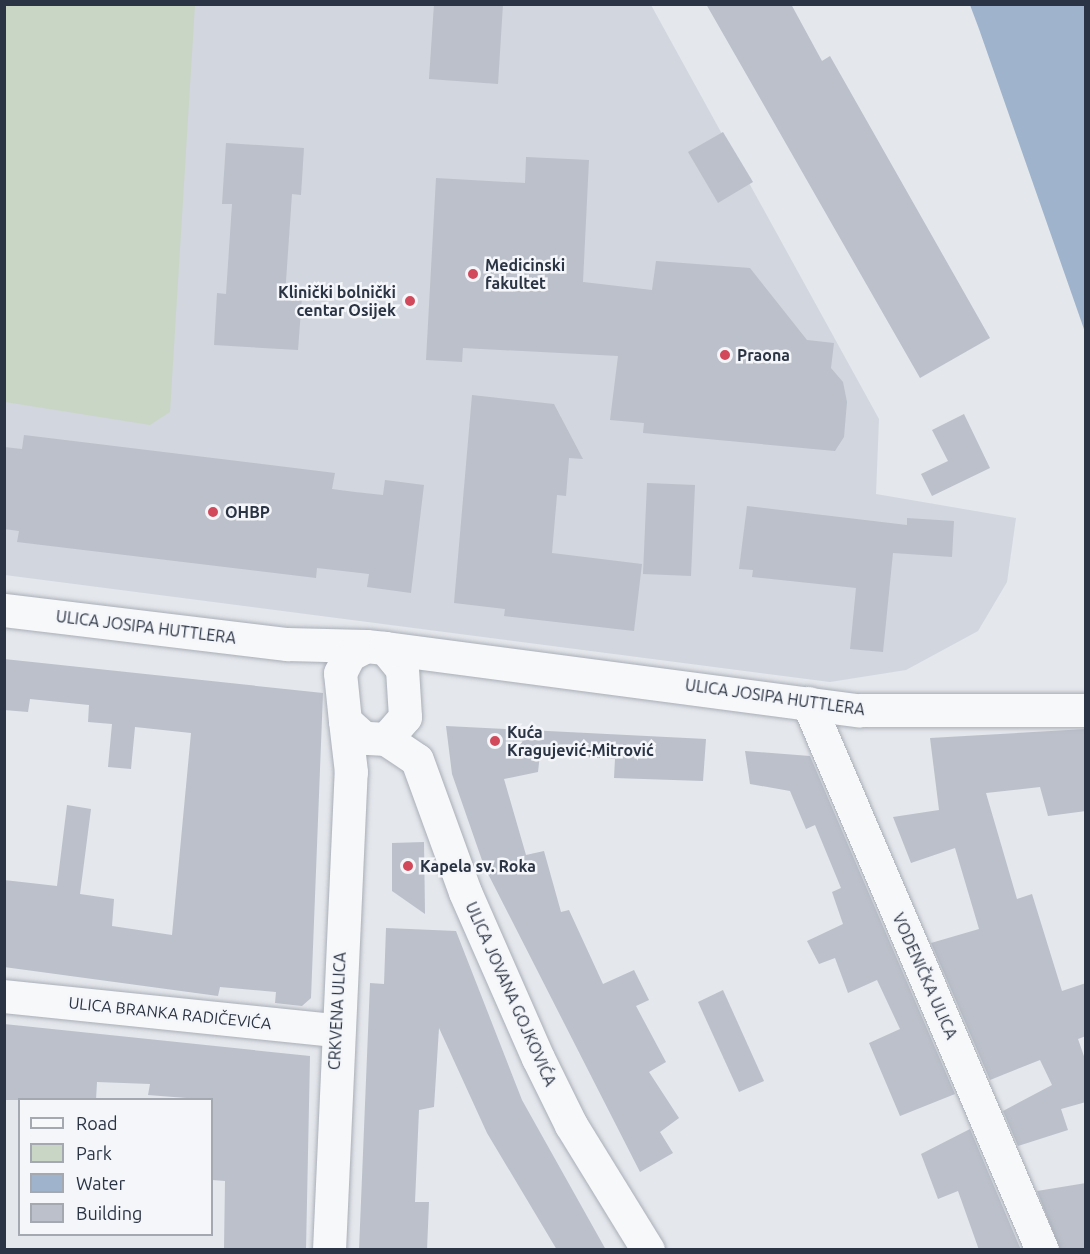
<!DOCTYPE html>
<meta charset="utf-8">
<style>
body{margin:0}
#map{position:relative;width:1090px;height:1254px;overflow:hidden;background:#e4e7ec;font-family:Ubuntu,sans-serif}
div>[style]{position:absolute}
.built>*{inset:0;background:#d2d6de}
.green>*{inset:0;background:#c9d6c5}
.water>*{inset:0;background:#9fb4cc}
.building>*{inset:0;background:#bbc0ca}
.roads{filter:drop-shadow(0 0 2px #a9aeb7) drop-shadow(0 0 2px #a9aeb7)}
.street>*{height:33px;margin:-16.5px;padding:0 16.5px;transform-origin:16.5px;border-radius:16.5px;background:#f7f8fa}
.dots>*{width:16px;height:16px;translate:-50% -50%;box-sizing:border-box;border:3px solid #f4f6f9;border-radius:50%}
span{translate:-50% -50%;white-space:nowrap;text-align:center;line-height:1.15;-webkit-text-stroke:5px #f4f6f9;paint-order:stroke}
.poi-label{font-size:16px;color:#2b3445;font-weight:700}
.left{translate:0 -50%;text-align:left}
.right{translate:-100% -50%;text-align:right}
.street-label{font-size:16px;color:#2b3445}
.frame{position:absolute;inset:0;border:6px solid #2b3445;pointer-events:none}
.legend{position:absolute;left:18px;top:1098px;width:195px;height:138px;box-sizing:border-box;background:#f4f6f9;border:2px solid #a4a8b1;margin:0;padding:8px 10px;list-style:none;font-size:18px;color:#2b3445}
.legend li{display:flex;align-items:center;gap:12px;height:30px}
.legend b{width:30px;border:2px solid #a4a8b1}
</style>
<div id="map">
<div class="built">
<div style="clip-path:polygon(5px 5px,651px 5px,879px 419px,876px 494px,1016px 518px,1007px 582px,978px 631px,906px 670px,830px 682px,5px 575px)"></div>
</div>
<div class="green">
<div style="clip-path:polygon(4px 5px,195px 5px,170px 412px,150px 425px,5px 402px)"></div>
</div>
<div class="water">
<div style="clip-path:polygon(970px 5px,1085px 5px,1085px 332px,979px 29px)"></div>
</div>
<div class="building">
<div style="clip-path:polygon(434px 4px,503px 4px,498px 84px,429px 79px)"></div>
<div style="clip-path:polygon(706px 4px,791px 4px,822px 61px,830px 56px,990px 338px,920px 378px)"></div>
<div style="clip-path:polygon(723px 132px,753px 182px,718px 203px,688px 152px)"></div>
<div style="clip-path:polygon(226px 143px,304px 148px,301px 195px,292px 194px,285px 296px,302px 297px,298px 350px,214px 345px,217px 293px,226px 294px,232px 204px,222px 204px)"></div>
<div style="clip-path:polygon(526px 157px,589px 160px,583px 282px,652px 290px,656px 261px,750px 268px,807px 340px,834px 343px,831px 368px,843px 382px,847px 402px,844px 437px,835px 451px,643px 433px,644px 423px,610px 420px,618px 356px,463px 348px,462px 362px,426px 360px,436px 178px,525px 183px)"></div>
<div style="clip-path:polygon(472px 395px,554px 404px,583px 459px,569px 458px,566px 496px,557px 495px,552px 553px,642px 564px,634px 631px,504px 616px,505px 609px,454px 603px)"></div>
<div style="clip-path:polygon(964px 414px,990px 468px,932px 496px,921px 474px,948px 461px,932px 430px)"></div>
<div style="clip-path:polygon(24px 435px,335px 473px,332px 489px,355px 492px,383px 495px,385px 480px,424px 485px,411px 593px,367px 587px,369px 574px,317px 568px,316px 578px,17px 542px,19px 531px,4px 529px,4px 447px,22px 449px)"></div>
<div style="clip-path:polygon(647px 483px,695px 485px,691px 576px,643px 574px)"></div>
<div style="clip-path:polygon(747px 506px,907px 525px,907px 518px,954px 521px,952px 557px,893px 553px,883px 652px,850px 649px,856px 588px,752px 577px,753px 570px,739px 569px)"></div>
<div style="clip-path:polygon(4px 659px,323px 693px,311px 998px,302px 1006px,275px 1003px,276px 992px,220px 987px,218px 996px,4px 967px,4px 880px,57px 886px,67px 805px,91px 809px,80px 894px,114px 899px,112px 926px,172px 935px,191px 733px,135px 727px,131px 769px,108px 767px,112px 724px,88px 722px,89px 705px,30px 699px,28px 712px,4px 710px)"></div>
<div style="clip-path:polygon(446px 726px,706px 739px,703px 781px,614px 778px,615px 759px,540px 754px,538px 772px,504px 779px,526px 855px,544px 851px,561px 912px,569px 910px,603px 984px,634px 970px,649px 1000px,636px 1006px,666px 1062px,649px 1072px,679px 1118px,660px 1132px,673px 1153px,640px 1172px,484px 866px,452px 774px)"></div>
<div style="clip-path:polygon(1086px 729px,1086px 811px,1048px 816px,1040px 787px,986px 793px,1017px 899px,1032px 894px,1062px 991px,1086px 983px,1086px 1036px,1078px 1039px,1086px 1062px,1086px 1102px,1061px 1109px,1068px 1130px,1018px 1146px,1003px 1111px,1052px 1085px,1040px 1060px,990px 1080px,931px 943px,979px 929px,955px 848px,911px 863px,893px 817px,939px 810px,930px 738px)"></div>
<div style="clip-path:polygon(745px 751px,810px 756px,955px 1094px,900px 1116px,869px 1043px,900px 1029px,877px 980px,848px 993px,835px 958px,819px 964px,807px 941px,843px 924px,832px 892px,841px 888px,815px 825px,806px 829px,790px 791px,750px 784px)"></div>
<div style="clip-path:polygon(424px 842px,425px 914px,392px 891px,392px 843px)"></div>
<div style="clip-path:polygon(386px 928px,456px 931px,522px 1100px,606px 1250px,557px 1250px,487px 1133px,439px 1028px,434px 1107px,419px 1110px,415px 1202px,429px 1202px,427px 1250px,359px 1250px,370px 983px,384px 984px)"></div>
<div style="clip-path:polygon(723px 990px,764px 1081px,739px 1092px,698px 1002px)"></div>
<div style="clip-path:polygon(4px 1024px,310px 1056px,306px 1250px,224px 1248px,225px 1181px,212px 1180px,212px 1100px,148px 1095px,150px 1084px,97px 1082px,96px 1100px,4px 1100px)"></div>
<div style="clip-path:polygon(970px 1129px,1021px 1250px,979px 1250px,958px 1191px,938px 1199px,921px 1154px)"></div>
<div style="clip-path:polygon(1086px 1183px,1086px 1250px,1060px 1250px,1037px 1191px)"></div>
</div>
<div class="roads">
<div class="street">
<div style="left:4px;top:610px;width:285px;rotate:6.9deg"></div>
<div style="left:287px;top:644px;width:79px;rotate:1.5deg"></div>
<div style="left:366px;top:646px;width:19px;rotate:6deg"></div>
<div style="left:385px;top:648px;width:27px;rotate:51deg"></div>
<div style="left:402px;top:669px;width:48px;rotate:86.4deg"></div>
<div style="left:405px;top:717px;width:29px;rotate:131deg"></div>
<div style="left:386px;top:739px;width:22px;rotate:-177deg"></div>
<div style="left:364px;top:738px;width:25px;rotate:-138deg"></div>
<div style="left:345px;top:721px;width:48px;rotate:-95.9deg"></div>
<div style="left:340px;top:673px;width:20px;rotate:-63deg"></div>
<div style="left:349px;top:655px;width:19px;rotate:-28deg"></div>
<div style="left:385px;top:648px;width:478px;rotate:7.5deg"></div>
<div style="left:859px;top:710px;width:227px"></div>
<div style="left:808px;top:703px;width:595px;rotate:66.84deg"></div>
<div style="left:386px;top:739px;width:37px;rotate:34deg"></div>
<div style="left:417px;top:760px;width:140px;rotate:70deg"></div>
<div style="left:465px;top:892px;width:181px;rotate:66.3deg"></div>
<div style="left:538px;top:1058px;width:75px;rotate:63.8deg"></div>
<div style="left:571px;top:1125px;width:147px;rotate:58.4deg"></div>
<div style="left:4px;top:996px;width:333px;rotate:5.9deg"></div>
<div style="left:329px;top:1250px;width:479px;rotate:-87.4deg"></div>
<div style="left:351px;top:772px;width:51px;rotate:-96.7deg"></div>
</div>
</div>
<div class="dots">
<div style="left:473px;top:274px;background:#d1495b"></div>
<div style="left:410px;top:301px;background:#d1495b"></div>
<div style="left:725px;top:355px;background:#d1495b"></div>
<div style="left:213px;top:512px;background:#d1495b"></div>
<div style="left:495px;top:741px;background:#d1495b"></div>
<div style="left:408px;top:866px;background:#d1495b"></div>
</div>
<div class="poi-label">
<span class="left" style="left:485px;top:274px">Medicinski<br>fakultet</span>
<span class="right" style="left:396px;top:301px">Klinički bolnički<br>centar Osijek</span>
<span class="left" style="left:737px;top:355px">Praona</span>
<span class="left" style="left:225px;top:512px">OHBP</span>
<span class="left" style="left:507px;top:741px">Kuća<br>Kragujević-Mitrović</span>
<span class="left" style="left:420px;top:866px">Kapela sv. Roka</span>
</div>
<div class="street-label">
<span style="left:146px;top:627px;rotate:7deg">ULICA JOSIPA HUTTLERA</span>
<span style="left:775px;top:697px;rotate:8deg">ULICA JOSIPA HUTTLERA</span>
<span style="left:925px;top:976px;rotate:66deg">VODENIČKA ULICA</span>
<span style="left:511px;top:994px;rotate:66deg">ULICA JOVANA GOJKOVIĆA</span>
<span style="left:337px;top:1011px;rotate:-87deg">CRKVENA ULICA</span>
<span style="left:170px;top:1013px;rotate:6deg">ULICA BRANKA RADIČEVIĆA</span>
</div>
<div class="frame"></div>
<ul class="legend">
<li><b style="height:8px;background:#f7f8fa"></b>Road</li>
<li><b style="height:16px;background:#c9d6c5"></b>Park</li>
<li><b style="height:16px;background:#9fb4cc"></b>Water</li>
<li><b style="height:16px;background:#bbc0ca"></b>Building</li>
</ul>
</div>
